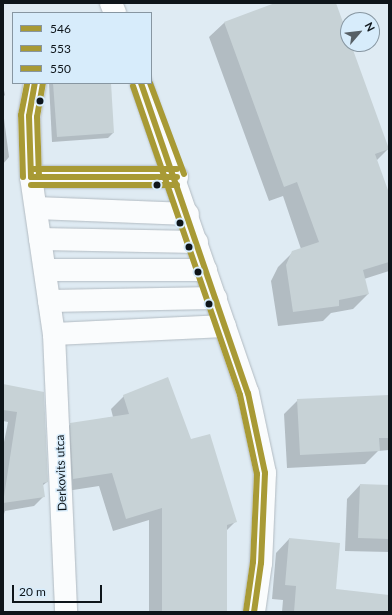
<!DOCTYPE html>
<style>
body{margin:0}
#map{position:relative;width:392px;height:615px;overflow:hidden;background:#dfebf3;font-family:Lato,sans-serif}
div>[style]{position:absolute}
.shadow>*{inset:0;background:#0003}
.building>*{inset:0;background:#c7d2d6}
.roads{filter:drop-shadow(0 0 1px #b2bbc2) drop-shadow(0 0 1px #b2bbc2)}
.minor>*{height:22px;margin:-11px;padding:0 11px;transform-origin:11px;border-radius:11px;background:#fafcfd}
.major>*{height:22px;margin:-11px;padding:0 11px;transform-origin:11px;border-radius:11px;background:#fafcfd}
.bus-1>*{height:6px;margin:-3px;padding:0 3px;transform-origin:3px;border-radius:3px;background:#a89a35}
.bus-2>*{height:6px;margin:-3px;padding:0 3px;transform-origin:3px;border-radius:3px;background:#a89a35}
.bus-3>*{height:6px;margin:-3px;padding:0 3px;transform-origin:3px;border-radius:3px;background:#a89a35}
.dots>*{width:11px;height:11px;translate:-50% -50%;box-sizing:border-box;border:2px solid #d7ecfb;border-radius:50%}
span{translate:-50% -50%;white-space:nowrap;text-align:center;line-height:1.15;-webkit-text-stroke:3px #d7ecfb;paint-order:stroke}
.street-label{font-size:12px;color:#0e151a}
.frame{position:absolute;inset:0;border:4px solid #0e151a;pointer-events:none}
.legend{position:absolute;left:12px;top:12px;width:140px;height:72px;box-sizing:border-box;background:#d7ecfb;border:1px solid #8796a1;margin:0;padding:5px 7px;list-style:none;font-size:12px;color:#0e151a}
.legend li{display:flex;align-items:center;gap:8px;height:20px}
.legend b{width:20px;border:1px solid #8796a1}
.north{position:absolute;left:340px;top:12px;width:40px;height:40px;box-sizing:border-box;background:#d7ecfb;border:1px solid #8796a1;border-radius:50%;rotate:62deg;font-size:11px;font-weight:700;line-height:16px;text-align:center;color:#0e151a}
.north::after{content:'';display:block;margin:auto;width:14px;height:18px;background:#576066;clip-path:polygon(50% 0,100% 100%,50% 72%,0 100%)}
.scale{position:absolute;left:12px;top:585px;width:90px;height:18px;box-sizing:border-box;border:2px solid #0e151a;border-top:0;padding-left:5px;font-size:12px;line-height:14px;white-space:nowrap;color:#0e151a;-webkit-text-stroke:3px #d7ecfb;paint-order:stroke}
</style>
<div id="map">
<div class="shadow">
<div style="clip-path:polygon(278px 3px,334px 3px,388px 149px,376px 161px,389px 196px,389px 271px,364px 279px,368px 294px,353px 309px,331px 313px,323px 321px,278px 326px,271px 281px,278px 267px,293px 252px,301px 249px,283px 196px,269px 201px,209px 37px,224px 23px)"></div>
<div style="clip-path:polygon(49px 83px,110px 83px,113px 133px,108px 138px,52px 142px)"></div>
<div style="clip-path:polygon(3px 86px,5px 95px,3px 97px)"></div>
<div style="clip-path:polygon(3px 111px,9px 157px,3px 164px)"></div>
<div style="clip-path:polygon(3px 385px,43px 393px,47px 482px,42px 486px,44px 496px,34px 506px,5px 511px,3px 517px,3px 447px,8px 422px,3px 421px)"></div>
<div style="clip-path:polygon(124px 396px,190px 441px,235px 522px,226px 531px,226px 612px,149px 612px,149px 520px,113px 531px,99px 486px,60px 492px,57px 437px,71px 424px,113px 417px,111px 409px)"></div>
<div style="clip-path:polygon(389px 396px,389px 450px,378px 451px,365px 464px,287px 468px,284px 414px,298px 400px)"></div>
<div style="clip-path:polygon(360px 485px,389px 486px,389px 552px,345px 551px,347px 499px)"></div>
<div style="clip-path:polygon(289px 539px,335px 590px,389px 604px,389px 612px,282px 612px,283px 600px,272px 599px,276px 553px)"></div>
</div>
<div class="building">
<div style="clip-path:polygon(275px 3px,336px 3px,389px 149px,375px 154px,389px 193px,389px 262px,363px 270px,369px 294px,339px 300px,339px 306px,293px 312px,286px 265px,292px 251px,319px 242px,297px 182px,284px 187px,224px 22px)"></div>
<div style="clip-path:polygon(53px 83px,111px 83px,114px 133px,57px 137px)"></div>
<div style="clip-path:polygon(168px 377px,191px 439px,210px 434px,237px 522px,227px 525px,227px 612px,162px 612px,162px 508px,126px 519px,112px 473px,73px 479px,70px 423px,129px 414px,123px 395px)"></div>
<div style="clip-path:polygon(3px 384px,44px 392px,48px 482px,43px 483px,45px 497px,3px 503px,17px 412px,3px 410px)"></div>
<div style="clip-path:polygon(389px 395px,389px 438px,379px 438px,380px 451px,300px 455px,297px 399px)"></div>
<div style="clip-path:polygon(360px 484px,389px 485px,389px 539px,358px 538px)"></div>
<div style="clip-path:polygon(289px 538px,340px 543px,336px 589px,389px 595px,389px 612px,294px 612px,296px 586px,285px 585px)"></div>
</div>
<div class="roads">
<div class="minor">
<div style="left:35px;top:83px;width:34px;rotate:100deg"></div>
<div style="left:29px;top:116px;width:61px;rotate:88.1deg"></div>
<div style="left:31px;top:177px;width:159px;rotate:81.7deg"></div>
<div style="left:54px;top:334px;width:278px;rotate:87.5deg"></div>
<div style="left:31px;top:177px;width:146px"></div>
<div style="left:36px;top:208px;width:152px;rotate:2.3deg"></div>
<div style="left:40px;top:239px;width:157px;rotate:1.1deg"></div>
<div style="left:45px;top:270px;width:161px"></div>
<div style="left:49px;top:301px;width:167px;rotate:-1deg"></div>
<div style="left:54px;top:334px;width:171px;rotate:-2.7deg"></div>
</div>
<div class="major">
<div style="left:111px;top:3px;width:11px;rotate:68deg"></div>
<div style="left:141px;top:83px;width:328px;rotate:71deg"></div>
<div style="left:248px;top:393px;width:82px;rotate:78deg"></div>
<div style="left:265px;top:473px;width:90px;rotate:92.5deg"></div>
<div style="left:261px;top:563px;width:49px;rotate:98.1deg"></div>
</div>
</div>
<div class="bus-1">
<div style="left:141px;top:83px;width:328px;rotate:71deg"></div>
<div style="left:248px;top:393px;width:82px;rotate:78deg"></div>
<div style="left:265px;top:473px;width:90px;rotate:92.5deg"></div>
<div style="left:261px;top:563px;width:49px;rotate:98.1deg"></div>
<div style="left:31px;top:177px;width:146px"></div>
<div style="left:31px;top:177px;width:61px;rotate:-91.9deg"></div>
<div style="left:29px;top:116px;width:34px;rotate:-80deg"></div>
</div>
<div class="bus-2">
<div style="left:133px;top:86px;width:327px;rotate:70.9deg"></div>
<div style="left:240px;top:395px;width:81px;rotate:77.9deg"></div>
<div style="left:257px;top:474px;width:88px;rotate:92.6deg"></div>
<div style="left:253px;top:562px;width:49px;rotate:98.1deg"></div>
<div style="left:39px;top:177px;width:60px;rotate:-91.9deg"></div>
<div style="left:37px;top:117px;width:34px;rotate:-80deg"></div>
<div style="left:31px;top:185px;width:146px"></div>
</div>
<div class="bus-3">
<div style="left:150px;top:83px;width:97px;rotate:69.5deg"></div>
<div style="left:31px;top:169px;width:146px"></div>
<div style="left:23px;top:177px;width:62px;rotate:-91.8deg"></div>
<div style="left:21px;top:115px;width:33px;rotate:-79deg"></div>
</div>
<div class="dots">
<div style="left:40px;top:101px;background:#0e151a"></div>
<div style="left:157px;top:185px;background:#0e151a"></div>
<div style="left:180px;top:223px;background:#0e151a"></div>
<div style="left:189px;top:247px;background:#0e151a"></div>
<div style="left:198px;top:272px;background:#0e151a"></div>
<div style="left:209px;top:304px;background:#0e151a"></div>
</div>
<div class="street-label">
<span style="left:61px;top:473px;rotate:-92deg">Derkovits utca</span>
</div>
<div class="frame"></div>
<ul class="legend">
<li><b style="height:5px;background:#a89a35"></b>546</li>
<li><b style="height:5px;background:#a89a35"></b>553</li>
<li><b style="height:5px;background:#a89a35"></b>550</li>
</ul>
<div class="north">N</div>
<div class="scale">20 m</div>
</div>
